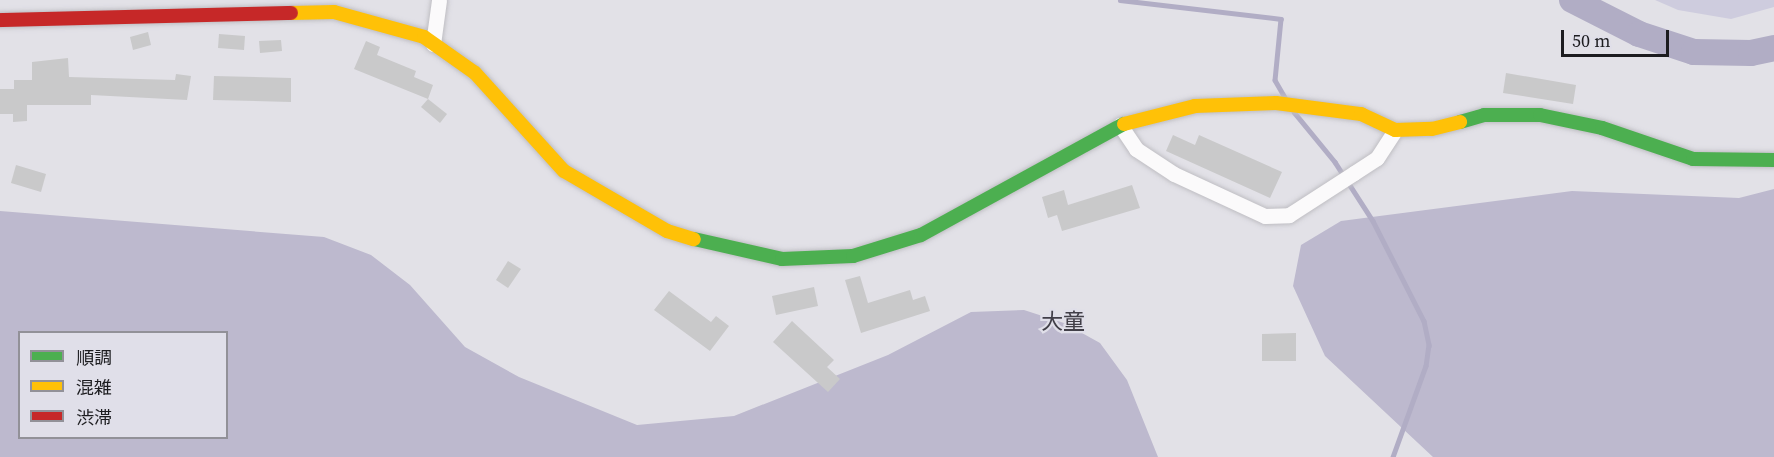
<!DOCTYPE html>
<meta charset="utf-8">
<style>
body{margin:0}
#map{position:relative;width:1774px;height:457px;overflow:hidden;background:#e2e1e7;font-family:"Source Serif 4","Noto Sans JP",serif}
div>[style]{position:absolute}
.green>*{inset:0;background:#ceccde}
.forest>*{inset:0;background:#bdb9ce}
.stream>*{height:4.5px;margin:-2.25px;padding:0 2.25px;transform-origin:2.25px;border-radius:2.25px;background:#b1adc5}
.river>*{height:26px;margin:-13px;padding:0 13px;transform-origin:13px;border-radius:13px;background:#b1adc5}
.building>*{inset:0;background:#c9c9ca}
.roads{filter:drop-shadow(0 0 2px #bfbec3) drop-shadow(0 0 2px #bfbec3)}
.street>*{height:15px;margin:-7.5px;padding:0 7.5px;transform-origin:7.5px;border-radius:7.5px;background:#fbfafb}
.fast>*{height:14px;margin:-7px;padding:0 7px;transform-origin:7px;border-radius:7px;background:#4caf50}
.slow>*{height:14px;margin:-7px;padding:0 7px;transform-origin:7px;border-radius:7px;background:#ffc107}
.jam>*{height:14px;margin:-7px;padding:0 7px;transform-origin:7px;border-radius:7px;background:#c62828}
span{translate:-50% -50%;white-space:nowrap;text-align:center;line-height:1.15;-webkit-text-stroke:4.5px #e0dfe9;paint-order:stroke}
.quarter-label{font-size:22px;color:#413f48}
.legend{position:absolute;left:18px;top:331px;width:210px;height:108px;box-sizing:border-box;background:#e0dfe9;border:2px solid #929198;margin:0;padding:8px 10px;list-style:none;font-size:18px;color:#1c1c1f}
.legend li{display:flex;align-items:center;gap:12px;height:30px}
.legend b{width:30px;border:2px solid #929198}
.scale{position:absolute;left:1561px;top:30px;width:108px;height:27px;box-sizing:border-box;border:3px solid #1c1c1f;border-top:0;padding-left:8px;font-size:18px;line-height:21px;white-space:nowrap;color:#1c1c1f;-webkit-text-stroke:4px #e0dfe9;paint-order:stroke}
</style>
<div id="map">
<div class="green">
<div style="clip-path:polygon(1655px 0,1774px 0,1774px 7px,1731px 19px,1678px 10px)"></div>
</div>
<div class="forest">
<div style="clip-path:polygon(1774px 189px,1774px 457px,1433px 457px,1325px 356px,1293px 286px,1301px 245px,1341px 221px,1572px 191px,1739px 198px)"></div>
<div style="clip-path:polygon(evenodd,0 211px,324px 237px,371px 255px,410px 285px,465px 347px,519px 377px,637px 425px,734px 416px,888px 355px,971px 312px,1024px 310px,1064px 323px,1100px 343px,1127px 380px,1158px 457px,0 457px,0 211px,20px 332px,226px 332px,226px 438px,20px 438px,20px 332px)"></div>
</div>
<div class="stream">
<div style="left:1120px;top:0;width:162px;rotate:6.7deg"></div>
<div style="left:1281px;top:19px;width:61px;rotate:95.6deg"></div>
<div style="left:1275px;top:80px;width:20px;rotate:60deg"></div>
<div style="left:1294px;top:112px;width:65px;rotate:50.6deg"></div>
<div style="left:1335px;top:162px;width:70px;rotate:57.2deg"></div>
<div style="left:1373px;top:221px;width:112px;rotate:63deg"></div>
<div style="left:1424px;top:321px;width:25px;rotate:78deg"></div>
<div style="left:1429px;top:345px;width:21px;rotate:98deg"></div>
<div style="left:1426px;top:366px;width:97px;rotate:109.9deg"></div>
</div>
<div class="river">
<div style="left:1572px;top:0;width:75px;rotate:26.9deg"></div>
<div style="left:1639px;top:34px;width:58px;rotate:18.1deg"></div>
<div style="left:1694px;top:52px;width:57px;rotate:1deg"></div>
<div style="left:1751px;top:53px;width:24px;rotate:-12deg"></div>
</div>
<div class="building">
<div style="clip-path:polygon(148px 32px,151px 45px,133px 50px,130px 37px)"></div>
<div style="clip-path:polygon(219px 34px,245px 36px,244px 50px,218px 48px)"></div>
<div style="clip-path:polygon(281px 40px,282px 51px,260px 53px,259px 41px)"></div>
<div style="clip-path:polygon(366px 41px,380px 47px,377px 55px,416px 71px,414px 77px,433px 85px,428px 99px,354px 69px)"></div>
<div style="clip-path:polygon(68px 58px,69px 77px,175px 80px,176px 74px,191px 76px,187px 100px,91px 95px,91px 105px,27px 105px,27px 121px,13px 122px,13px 114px,0 114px,0 89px,14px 89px,14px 80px,32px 80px,32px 62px)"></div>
<div style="clip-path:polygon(1506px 73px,1576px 85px,1573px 104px,1503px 93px)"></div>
<div style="clip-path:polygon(214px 76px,291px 78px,291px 102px,213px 100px)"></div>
<div style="clip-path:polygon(428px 99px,447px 114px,440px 123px,421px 107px)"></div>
<div style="clip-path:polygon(1173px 135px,1195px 145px,1199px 135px,1282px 172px,1270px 198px,1166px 151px)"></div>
<div style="clip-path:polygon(16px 165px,46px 174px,41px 192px,11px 183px)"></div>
<div style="clip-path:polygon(1132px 185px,1140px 208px,1062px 231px,1057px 215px,1048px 218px,1042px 197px,1064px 190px,1068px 205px)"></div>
<div style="clip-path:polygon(508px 261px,521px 269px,508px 288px,496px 280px)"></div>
<div style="clip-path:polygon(860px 276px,868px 303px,910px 290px,913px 300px,925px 296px,930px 311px,861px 333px,845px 280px)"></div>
<div style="clip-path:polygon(814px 287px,818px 306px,776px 315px,772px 296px)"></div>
<div style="clip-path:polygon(669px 291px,711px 322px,716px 316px,729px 326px,710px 351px,654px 310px)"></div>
<div style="clip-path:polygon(792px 321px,834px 360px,827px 367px,840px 379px,828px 392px,773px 342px)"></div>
<div style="clip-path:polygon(1296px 333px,1296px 361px,1262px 361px,1262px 334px)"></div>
</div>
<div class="roads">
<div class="street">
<div style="left:433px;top:44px;width:44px;rotate:-82.2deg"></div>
<div style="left:1120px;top:125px;width:29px;rotate:56deg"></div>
<div style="left:1136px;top:149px;width:45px;rotate:33.3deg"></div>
<div style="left:1174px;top:174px;width:100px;rotate:24.8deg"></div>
<div style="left:1265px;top:216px;width:24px;rotate:-2deg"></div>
<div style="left:1289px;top:215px;width:77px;rotate:-32.9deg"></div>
<div style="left:1354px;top:173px;width:27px;rotate:-33deg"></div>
<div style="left:1377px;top:158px;width:33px;rotate:-57deg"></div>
</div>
<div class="fast">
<div style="left:1460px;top:122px;width:25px;rotate:-16deg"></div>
<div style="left:1484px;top:115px;width:56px"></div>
<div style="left:1540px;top:115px;width:63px;rotate:11.8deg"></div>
<div style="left:1602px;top:128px;width:96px;rotate:18.8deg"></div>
<div style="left:1693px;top:159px;width:81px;rotate:0.7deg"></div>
<div style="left:694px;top:239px;width:90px;rotate:12.8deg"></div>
<div style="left:782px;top:259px;width:71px;rotate:-2.4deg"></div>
<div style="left:853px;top:256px;width:71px;rotate:-17.2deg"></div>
<div style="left:921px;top:235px;width:231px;rotate:-28.7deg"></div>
</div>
<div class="slow">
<div style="left:291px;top:13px;width:43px;rotate:-1.3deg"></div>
<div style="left:334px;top:12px;width:93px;rotate:15.5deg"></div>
<div style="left:424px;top:37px;width:62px;rotate:35.2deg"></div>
<div style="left:475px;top:73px;width:132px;rotate:47.8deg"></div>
<div style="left:564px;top:171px;width:119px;rotate:30.2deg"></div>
<div style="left:667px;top:231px;width:28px;rotate:17deg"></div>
<div style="left:1124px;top:124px;width:73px;rotate:-14.2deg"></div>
<div style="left:1195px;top:106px;width:81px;rotate:-2.1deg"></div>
<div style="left:1276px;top:103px;width:86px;rotate:7.4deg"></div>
<div style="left:1361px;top:114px;width:38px;rotate:25deg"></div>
<div style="left:1395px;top:130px;width:37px;rotate:-2deg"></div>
<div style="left:1432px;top:129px;width:29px;rotate:-14deg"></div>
</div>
<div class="jam">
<div style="left:0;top:20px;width:291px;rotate:-1.4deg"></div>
</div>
</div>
<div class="quarter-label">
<span style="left:1063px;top:322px">大童</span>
</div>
<ul class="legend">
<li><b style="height:8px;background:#4caf50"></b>順調</li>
<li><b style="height:8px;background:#ffc107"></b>混雑</li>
<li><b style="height:8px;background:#c62828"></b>渋滞</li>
</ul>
<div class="scale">50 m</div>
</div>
